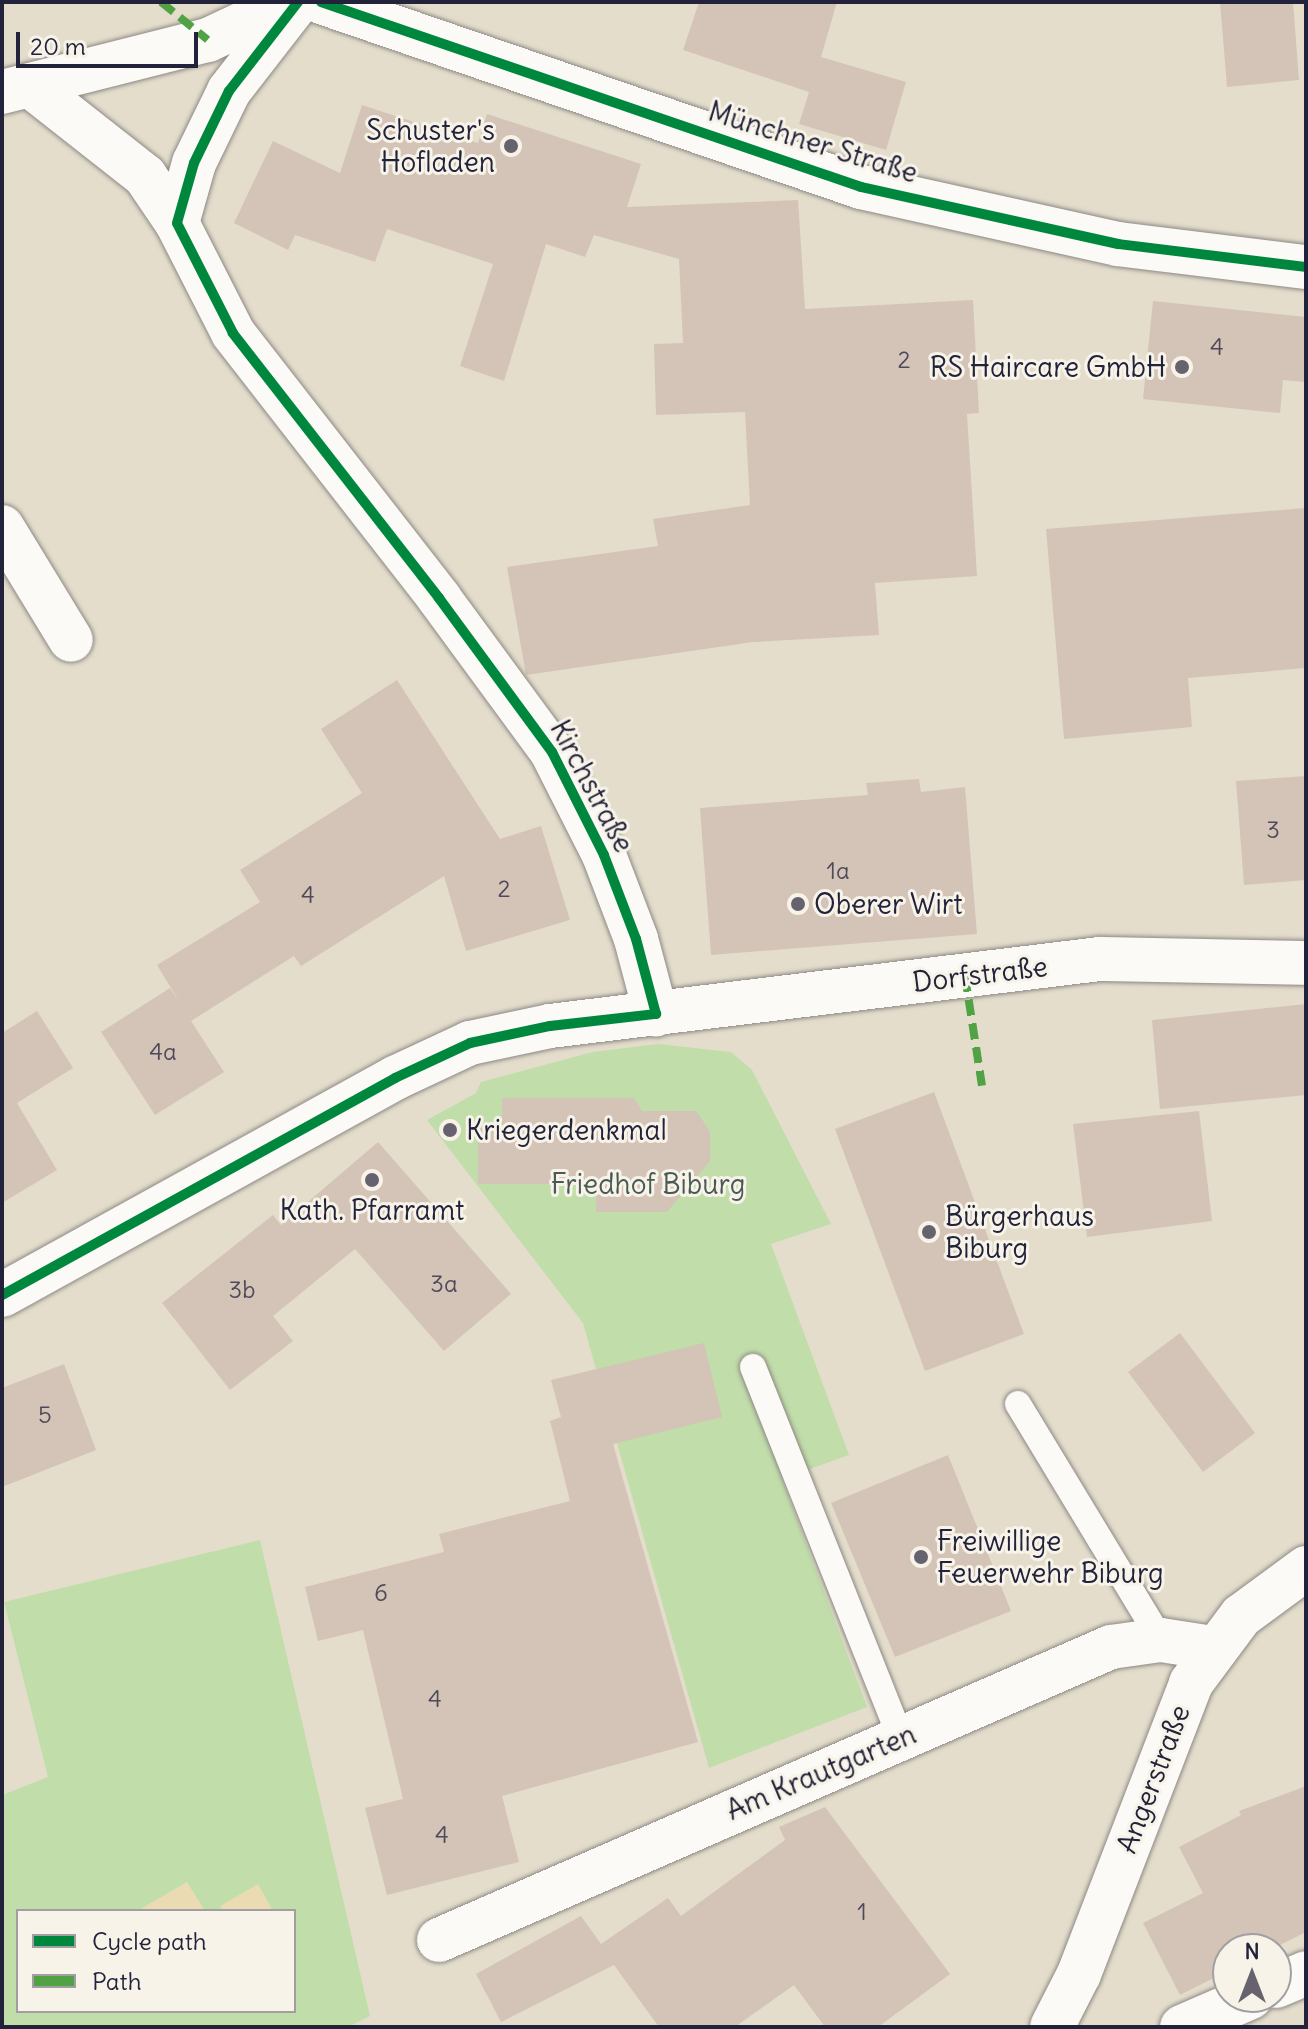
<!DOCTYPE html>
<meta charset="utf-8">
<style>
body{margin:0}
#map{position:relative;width:1308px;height:2029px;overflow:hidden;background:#e4ddcc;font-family:Delius,sans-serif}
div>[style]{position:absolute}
.green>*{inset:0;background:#c1ddaa}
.sand>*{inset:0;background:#eadbb3}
.building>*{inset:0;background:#d4c4b7}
.roads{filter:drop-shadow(0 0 2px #8d8984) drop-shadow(0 0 2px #8d8984)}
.service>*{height:26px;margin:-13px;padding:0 13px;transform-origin:13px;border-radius:13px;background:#fbfaf7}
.minor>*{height:44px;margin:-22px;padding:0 22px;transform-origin:22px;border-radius:22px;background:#fbfaf7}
.quiet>*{height:8px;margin-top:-4px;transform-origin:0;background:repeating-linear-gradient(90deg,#50a245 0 16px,transparent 0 24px)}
.cycleway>*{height:10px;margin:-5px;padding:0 5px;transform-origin:5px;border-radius:5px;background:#00873e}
.dots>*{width:22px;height:22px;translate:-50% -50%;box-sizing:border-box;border:4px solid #f7f3e8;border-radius:50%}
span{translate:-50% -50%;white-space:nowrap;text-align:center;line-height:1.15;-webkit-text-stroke:6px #f7f3e8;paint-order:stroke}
.number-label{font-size:24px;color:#4e4a5a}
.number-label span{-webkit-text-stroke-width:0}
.poi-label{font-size:28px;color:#22223b}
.right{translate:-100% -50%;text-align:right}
.left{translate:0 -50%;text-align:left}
.street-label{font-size:28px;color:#22223b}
.park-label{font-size:28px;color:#495a54}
.frame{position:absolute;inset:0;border:4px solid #22223b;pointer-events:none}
.legend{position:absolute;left:16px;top:1909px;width:280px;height:104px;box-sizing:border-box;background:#f7f3e8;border:2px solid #a29fa3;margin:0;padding:10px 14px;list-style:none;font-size:24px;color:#22223b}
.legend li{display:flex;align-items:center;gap:16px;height:40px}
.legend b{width:40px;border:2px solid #a29fa3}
.north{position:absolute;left:1212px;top:1933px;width:80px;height:80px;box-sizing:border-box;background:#f7f3e8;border:2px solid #a29fa3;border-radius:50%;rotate:0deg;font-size:22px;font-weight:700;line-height:32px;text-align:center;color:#22223b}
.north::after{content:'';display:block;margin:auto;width:28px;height:36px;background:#66636e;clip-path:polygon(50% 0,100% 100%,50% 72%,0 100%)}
.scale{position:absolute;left:16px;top:32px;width:182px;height:36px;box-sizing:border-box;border:4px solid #22223b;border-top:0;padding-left:10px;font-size:24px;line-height:28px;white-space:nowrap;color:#22223b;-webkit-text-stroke:6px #f7f3e8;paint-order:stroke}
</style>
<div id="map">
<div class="green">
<div style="clip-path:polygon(658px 1044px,731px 1052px,752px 1070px,831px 1224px,771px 1244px,849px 1455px,782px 1479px,867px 1707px,709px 1768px,583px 1323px,427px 1120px,476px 1093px,481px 1082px,593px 1052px)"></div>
<div style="clip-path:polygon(evenodd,260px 1540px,370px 2016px,348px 2027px,2px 2027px,2px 1795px,48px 1777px,4px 1602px,260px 1540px,18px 1911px,294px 1911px,294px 2011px,18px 2011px,18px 1911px)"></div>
</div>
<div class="sand">
<div style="clip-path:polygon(187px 1882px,205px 1911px,137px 1911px)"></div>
<div style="clip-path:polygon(258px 1884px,273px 1911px,223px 1911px,220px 1906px)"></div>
</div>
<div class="building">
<div style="clip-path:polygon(699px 2px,837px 2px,821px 57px,906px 82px,886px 150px,799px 124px,809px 92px,683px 50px)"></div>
<div style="clip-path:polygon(1220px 2px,1293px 2px,1299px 80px,1227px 87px)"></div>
<div style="clip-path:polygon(362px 105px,478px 143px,487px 114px,641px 164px,627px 207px,798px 200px,805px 309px,973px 300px,979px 413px,967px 414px,977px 576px,875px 583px,879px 635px,753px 642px,526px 675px,507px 567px,658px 546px,653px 519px,750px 505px,745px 412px,656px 415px,654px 344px,683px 343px,679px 259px,594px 235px,585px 257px,546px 244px,504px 381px,460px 366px,493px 264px,387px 229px,375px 262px,295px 235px,288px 250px,234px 223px,273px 141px,340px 173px)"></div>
<div style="clip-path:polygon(1153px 301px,1306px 317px,1306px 382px,1283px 380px,1280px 413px,1143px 399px)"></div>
<div style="clip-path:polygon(1306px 508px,1306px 668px,1188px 678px,1192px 727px,1064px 739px,1046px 529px)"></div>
<div style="clip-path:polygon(397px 680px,500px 839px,541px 826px,570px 920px,466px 951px,444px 876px,301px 966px,294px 956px,191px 1021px,224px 1072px,155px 1115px,101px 1032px,170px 988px,179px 1001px,157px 965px,260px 902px,240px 870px,362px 793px,321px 729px)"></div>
<div style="clip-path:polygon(1306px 776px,1306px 880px,1244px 885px,1236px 781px)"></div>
<div style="clip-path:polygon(919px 779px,921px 792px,965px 787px,977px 934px,711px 955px,700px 808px,868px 795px,866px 783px)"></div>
<div style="clip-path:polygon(1306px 1004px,1306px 1095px,1160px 1109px,1152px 1020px)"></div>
<div style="clip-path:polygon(37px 1011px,73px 1068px,17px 1103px,57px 1170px,2px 1203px,2px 1033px)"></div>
<div style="clip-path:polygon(934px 1092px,1024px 1334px,925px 1371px,835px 1129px)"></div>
<div style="clip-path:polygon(502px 1098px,634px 1098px,642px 1111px,696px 1111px,710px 1131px,710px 1161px,667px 1212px,596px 1212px,596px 1184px,478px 1184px,478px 1128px,502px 1128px)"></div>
<div style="clip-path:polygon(1199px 1111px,1212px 1221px,1087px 1237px,1073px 1124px)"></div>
<div style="clip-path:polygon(378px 1142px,511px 1294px,444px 1351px,355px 1249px,273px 1316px,293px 1341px,230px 1390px,162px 1303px,273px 1215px,281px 1225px)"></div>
<div style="clip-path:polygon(1180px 1333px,1255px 1433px,1203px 1472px,1128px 1372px)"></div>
<div style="clip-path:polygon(704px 1343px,722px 1417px,613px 1444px,698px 1742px,502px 1796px,519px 1862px,387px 1895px,365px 1808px,403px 1799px,363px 1630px,318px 1641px,305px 1587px,444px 1552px,439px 1534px,570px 1501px,550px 1421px,561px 1417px,551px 1380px)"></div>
<div style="clip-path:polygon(64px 1364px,96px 1450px,2px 1487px,2px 1388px)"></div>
<div style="clip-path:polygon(948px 1455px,1011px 1611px,895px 1657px,831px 1503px)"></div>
<div style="clip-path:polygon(1306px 1786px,1306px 1932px,1272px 1949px,1228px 1949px,1228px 1971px,1180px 1995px,1143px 1923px,1203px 1893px,1179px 1847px,1241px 1815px,1239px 1811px)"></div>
<div style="clip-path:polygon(825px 1807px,950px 1974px,878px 2027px,825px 2027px,794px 1985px,735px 2027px,659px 2027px,614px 1965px,501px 2022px,476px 1974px,581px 1916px,601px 1944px,668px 1898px,681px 1916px,785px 1840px,779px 1827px)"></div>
</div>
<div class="roads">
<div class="service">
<div style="left:753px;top:1367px;width:399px;rotate:68.3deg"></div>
<div style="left:1018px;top:1404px;width:276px;rotate:58.8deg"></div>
</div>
<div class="minor">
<div style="left:298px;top:2px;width:113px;rotate:127.8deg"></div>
<div style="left:229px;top:91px;width:80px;rotate:115.9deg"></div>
<div style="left:194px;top:163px;width:62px;rotate:105.8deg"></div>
<div style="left:177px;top:223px;width:123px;rotate:63deg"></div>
<div style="left:233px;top:333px;width:336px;rotate:52.1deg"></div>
<div style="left:439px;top:598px;width:191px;rotate:53.7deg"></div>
<div style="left:552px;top:752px;width:115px;rotate:63.2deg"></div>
<div style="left:604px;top:855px;width:90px;rotate:69.1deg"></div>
<div style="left:636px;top:939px;width:78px;rotate:75.1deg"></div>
<div style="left:321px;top:2px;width:571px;rotate:18.91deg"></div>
<div style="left:861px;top:187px;width:263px;rotate:12.5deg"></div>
<div style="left:1118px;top:244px;width:189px;rotate:7deg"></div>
<div style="left:32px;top:87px;width:144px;rotate:38.2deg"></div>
<div style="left:145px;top:176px;width:57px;rotate:55.8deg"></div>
<div style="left:2px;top:92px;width:212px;rotate:-14.2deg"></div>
<div style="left:208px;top:40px;width:89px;rotate:-25.1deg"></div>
<div style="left:2px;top:527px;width:132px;rotate:58.6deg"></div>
<div style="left:2px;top:1295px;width:449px;rotate:-28.9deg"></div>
<div style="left:395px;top:1078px;width:83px;rotate:-25deg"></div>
<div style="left:470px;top:1043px;width:82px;rotate:-12deg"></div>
<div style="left:550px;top:1026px;width:554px;rotate:-6.95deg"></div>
<div style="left:1100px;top:959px;width:206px;rotate:1.1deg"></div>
<div style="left:439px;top:1940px;width:733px;rotate:-23.56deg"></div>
<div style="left:1111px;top:1647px;width:50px;rotate:-8deg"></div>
<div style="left:1161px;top:1640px;width:52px;rotate:8.9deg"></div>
<div style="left:1276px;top:1986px;width:33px;rotate:-23deg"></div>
<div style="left:1052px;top:2027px;width:59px;rotate:-63deg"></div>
<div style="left:1079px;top:1974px;width:312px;rotate:-68.9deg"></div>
<div style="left:1191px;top:1683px;width:84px;rotate:-53.3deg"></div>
<div style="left:1241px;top:1616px;width:81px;rotate:-36.4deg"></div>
<div style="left:1182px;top:2027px;width:75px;rotate:-23.5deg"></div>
</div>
</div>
<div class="quiet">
<div style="left:161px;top:2px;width:60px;rotate:39deg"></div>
<div style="left:965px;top:976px;width:111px;rotate:81.2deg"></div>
</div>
<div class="cycleway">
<div style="left:321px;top:2px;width:571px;rotate:18.91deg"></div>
<div style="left:861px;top:187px;width:263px;rotate:12.5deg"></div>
<div style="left:1118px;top:244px;width:189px;rotate:7deg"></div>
<div style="left:2px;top:1295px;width:449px;rotate:-28.9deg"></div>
<div style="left:395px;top:1078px;width:83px;rotate:-25deg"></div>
<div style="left:470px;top:1043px;width:82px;rotate:-12deg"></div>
<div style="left:550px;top:1026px;width:107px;rotate:-6.5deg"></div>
<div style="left:656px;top:1014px;width:78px;rotate:-104.9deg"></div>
<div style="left:636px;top:939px;width:90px;rotate:-110.9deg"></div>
<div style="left:604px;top:855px;width:115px;rotate:-116.8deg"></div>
<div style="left:552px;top:752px;width:191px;rotate:-126.3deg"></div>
<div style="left:439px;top:598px;width:336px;rotate:-127.9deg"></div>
<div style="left:233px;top:333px;width:123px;rotate:-117deg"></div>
<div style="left:177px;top:223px;width:62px;rotate:-74.2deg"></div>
<div style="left:194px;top:163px;width:80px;rotate:-64.1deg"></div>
<div style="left:229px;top:91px;width:113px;rotate:-52.2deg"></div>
</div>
<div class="dots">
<div style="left:511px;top:146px;background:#66636e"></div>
<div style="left:1182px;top:367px;background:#66636e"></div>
<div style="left:798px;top:904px;background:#66636e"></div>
<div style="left:450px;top:1130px;background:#66636e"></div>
<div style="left:372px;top:1180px;background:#66636e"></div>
<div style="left:929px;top:1232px;background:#66636e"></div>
<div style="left:921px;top:1557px;background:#66636e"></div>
</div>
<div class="number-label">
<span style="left:1217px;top:347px">4</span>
<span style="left:904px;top:360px">2</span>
<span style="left:1273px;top:830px">3</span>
<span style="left:838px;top:871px">1a</span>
<span style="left:504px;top:889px">2</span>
<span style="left:308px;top:895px">4</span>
<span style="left:163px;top:1052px">4a</span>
<span style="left:444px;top:1284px">3a</span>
<span style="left:242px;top:1290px">3b</span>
<span style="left:45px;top:1415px">5</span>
<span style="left:381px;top:1593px">6</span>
<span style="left:435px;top:1699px">4</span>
<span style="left:442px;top:1835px">4</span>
<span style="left:862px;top:1912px">1</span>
</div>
<div class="poi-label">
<span class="right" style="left:495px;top:146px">Schuster's<br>Hofladen</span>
<span class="right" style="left:1166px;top:367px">RS Haircare GmbH</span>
<span class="left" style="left:814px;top:904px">Oberer Wirt</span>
<span class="left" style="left:466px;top:1130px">Kriegerdenkmal</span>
<span style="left:372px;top:1210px">Kath. Pfarramt</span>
<span class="left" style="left:945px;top:1232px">Bürgerhaus<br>Biburg</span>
<span class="left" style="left:937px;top:1557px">Freiwillige<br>Feuerwehr Biburg</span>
</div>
<div class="street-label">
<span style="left:813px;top:142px;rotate:17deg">Münchner Straße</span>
<span style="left:592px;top:786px;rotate:62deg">Kirchstraße</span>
<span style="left:980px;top:974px;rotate:-7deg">Dorfstraße</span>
<span style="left:821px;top:1772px;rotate:-23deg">Am Krautgarten</span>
<span style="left:1153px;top:1779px;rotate:-69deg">Angerstraße</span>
</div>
<div class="park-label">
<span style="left:648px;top:1184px">Friedhof Biburg</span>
</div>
<div class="frame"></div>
<ul class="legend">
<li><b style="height:10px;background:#00873e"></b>Cycle path</li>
<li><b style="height:10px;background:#50a245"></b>Path</li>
</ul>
<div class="north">N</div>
<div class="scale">20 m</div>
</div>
